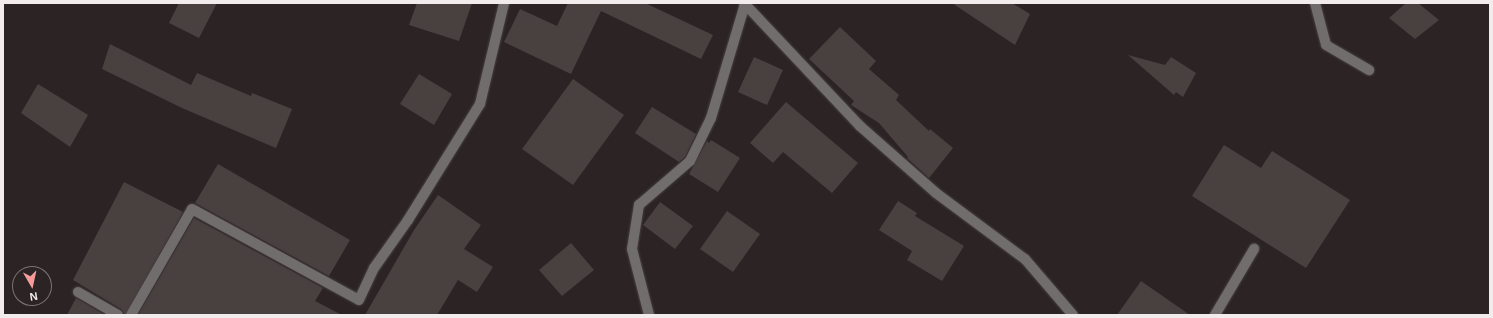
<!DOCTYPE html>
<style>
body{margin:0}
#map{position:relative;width:1493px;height:318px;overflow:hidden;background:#2c2424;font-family:Helvetica,sans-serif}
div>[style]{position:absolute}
.building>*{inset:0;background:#494040}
.roads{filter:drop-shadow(0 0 1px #484040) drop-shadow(0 0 1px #484040)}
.street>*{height:10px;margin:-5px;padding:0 5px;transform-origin:5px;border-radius:5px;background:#716d6d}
span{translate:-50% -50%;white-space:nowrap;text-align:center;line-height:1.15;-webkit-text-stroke:3px #2c2424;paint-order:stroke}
.frame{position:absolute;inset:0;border:4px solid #f2ecec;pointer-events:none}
.north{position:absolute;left:12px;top:266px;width:40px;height:40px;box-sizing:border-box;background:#2c2424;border:1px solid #7b7474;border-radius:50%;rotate:171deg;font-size:11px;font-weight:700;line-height:16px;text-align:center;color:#f2ecec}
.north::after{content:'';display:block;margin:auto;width:14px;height:18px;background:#f59b9b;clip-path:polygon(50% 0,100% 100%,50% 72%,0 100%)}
</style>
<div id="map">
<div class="building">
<div style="clip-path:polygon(179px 3px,217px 3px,199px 38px,169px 23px)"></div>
<div style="clip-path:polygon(417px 3px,472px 3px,459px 41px,409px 25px)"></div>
<div style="clip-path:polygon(568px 3px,645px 3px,713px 35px,701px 59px,601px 11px,571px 74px,504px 42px,520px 9px,557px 26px)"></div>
<div style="clip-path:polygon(952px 3px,1012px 3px,1030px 14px,1015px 45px)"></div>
<div style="clip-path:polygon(1406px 3px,1418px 3px,1439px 20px,1415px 39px,1389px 18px)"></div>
<div style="clip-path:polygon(840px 27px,876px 61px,869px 69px,899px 95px,896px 100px,929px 131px,930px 129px,953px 148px,929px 178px,907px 158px,908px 157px,879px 123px,851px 105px,854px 101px,809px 59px)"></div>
<div style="clip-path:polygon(110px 44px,191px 85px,197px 73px,251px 96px,252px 93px,292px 109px,276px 148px,182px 108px,102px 69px)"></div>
<div style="clip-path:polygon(1128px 55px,1165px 65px,1171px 57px,1196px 73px,1183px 97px,1176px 92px,1174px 95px)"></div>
<div style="clip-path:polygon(754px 57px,783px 70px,767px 105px,738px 92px)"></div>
<div style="clip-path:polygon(419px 74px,452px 94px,434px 125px,400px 104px)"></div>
<div style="clip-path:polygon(573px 79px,624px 115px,573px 185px,522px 149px)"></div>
<div style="clip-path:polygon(38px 84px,88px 115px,70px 147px,21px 113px)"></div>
<div style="clip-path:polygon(786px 102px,858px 163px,832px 193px,783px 152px,773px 163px,750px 143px)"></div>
<div style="clip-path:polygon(652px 107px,696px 134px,685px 157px,679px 162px,635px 133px)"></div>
<div style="clip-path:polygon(711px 140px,740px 158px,718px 192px,689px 174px,707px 141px,709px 143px)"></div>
<div style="clip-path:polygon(1224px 145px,1261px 168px,1272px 151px,1350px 200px,1306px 268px,1192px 196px)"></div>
<div style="clip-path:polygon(218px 164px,350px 240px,329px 276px,195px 203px)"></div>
<div style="clip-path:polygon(124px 182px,183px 212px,125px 315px,121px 309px,73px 280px)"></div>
<div style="clip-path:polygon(438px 195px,481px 225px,464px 249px,493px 267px,477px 292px,458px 280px,437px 315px,365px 315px,414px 230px)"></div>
<div style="clip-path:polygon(898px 201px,917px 213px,915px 216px,964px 246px,942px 281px,907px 260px,912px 251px,879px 230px)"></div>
<div style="clip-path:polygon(660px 202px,693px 226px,675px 249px,643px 225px)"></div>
<div style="clip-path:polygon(727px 211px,760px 234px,733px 272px,700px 249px)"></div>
<div style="clip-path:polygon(194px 218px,323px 288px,315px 301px,342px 315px,138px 315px)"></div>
<div style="clip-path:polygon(571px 243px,594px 270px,562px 296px,539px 270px)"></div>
<div style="clip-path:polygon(1141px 281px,1190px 315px,1117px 315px)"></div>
<div style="clip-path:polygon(76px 298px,105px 315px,67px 315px)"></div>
</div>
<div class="roads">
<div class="street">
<div style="left:744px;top:3px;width:169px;rotate:46.7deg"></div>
<div style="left:860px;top:126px;width:101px;rotate:41.4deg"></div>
<div style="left:936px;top:193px;width:111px;rotate:36.6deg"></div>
<div style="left:1025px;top:259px;width:74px;rotate:49.4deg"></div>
<div style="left:1315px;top:3px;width:43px;rotate:75.3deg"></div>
<div style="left:1326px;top:45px;width:50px;rotate:30.2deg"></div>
<div style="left:78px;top:292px;width:46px;rotate:29.9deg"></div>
<div style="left:131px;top:315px;width:122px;rotate:-60.1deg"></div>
<div style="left:192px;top:209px;width:190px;rotate:28.6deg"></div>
<div style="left:359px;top:300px;width:35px;rotate:-65deg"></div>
<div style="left:374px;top:268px;width:59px;rotate:-54.7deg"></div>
<div style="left:408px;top:220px;width:137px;rotate:-58.2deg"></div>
<div style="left:480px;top:104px;width:104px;rotate:-76.6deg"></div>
<div style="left:649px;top:315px;width:68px;rotate:-104.4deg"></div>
<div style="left:632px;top:249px;width:45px;rotate:-81deg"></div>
<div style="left:639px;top:205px;width:67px;rotate:-40.8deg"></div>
<div style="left:690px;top:161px;width:48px;rotate:-64deg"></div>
<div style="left:711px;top:118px;width:119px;rotate:-73.4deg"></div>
<div style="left:1215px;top:315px;width:77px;rotate:-59.4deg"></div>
</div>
</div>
<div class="frame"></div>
<div class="north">N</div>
</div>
